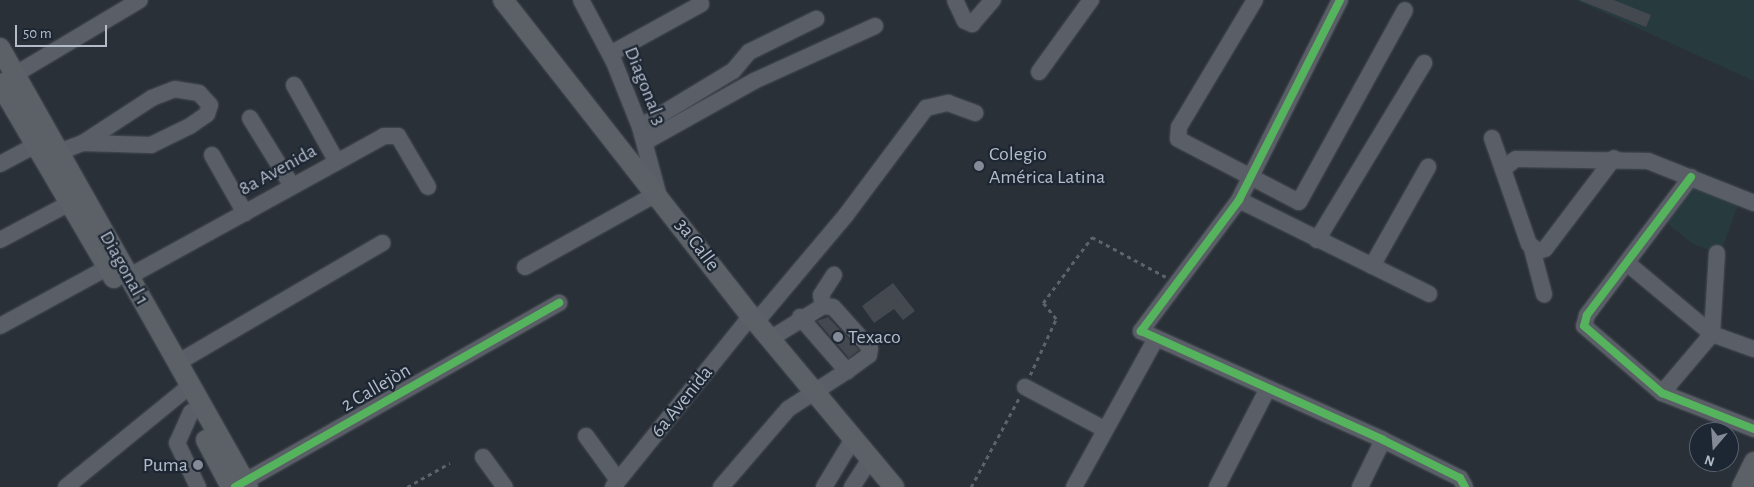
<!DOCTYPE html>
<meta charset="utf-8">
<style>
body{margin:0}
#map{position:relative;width:1754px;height:487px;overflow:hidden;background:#2a3038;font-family:"Alegreya Sans",sans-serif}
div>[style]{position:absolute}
.green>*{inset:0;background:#273a3e}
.building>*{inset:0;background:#444950}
.path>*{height:2.5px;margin-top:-1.25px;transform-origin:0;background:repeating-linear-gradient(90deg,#5d636a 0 4px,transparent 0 8px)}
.roads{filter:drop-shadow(0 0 1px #484c53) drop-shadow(0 0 1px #484c53)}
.minor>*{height:16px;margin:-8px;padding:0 8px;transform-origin:8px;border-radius:8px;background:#5a5e66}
.major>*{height:20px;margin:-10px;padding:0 10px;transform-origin:10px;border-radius:10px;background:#5c6168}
.cycleway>*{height:8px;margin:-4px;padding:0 4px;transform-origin:4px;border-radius:4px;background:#56b35d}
.dots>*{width:14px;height:14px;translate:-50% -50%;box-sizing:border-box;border:2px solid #1d2633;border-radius:50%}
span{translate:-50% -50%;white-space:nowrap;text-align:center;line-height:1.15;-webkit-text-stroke:4.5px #1d2633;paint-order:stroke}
.street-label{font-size:20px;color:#b4bcc9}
.poi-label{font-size:20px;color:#b4bcc9}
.left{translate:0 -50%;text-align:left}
.right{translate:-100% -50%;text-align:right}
.north{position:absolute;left:1689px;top:422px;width:50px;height:50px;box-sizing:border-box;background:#1d2633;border:1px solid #59626f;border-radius:50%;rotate:198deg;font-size:14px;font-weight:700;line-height:20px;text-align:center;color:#b4bcc9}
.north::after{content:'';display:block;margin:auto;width:18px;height:22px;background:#848b96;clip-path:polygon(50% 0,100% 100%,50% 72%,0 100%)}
.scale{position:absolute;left:15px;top:25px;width:92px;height:22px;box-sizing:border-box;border:2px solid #b4bcc9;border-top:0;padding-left:6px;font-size:15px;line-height:18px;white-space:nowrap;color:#b4bcc9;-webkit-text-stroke:4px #1d2633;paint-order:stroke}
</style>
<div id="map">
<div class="green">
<div style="clip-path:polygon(1576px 0,1754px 0,1754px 81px)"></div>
<div style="clip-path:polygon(1691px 177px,1740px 200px,1720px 254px,1693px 244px,1663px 220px)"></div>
</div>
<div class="building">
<div style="clip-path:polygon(1579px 0,1614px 0,1651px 15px,1646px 27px)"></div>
<div style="clip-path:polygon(893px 283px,915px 311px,903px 320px,894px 309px,874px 323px,862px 306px)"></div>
<div style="clip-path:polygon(828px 317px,859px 350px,849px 358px,817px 321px)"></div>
</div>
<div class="path">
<div style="left:1030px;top:375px;width:62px;rotate:-65.1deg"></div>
<div style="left:1056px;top:319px;width:21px;rotate:-129deg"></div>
<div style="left:1043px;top:303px;width:82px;rotate:-53.4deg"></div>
<div style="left:1092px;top:237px;width:84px;rotate:28.4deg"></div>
<div style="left:407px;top:487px;width:49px;rotate:-29.2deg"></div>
<div style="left:971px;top:487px;width:101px;rotate:-61.7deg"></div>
</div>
<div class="roads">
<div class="minor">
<div style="left:955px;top:0;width:23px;rotate:65deg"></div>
<div style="left:965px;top:21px;width:8px;rotate:23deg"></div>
<div style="left:972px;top:24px;width:32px;rotate:-49deg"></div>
<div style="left:1255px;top:0;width:148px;rotate:120.9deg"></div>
<div style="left:1179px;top:127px;width:12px;rotate:95deg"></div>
<div style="left:1178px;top:139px;width:136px;rotate:27.5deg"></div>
<div style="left:1299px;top:202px;width:219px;rotate:-61.1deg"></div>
<div style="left:1340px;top:0;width:224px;rotate:116.8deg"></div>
<div style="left:1239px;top:200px;width:164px;rotate:126.8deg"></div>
<div style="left:1141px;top:331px;width:265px;rotate:24.2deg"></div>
<div style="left:1383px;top:440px;width:86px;rotate:26.3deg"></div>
<div style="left:1460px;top:478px;width:10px;rotate:61deg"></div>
<div style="left:610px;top:54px;width:104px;rotate:-28.8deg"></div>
<div style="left:1039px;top:72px;width:89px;rotate:-54.2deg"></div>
<div style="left:4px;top:81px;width:158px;rotate:-30.8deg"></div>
<div style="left:294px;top:85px;width:88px;rotate:60.8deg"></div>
<div style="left:250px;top:118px;width:80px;rotate:58.3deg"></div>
<div style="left:640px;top:127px;width:109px;rotate:-31.1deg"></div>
<div style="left:733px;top:71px;width:25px;rotate:-50deg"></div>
<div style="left:749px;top:52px;width:75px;rotate:-26.2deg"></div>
<div style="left:1492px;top:138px;width:112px;rotate:70.8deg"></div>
<div style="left:1529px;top:244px;width:11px;rotate:38deg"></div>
<div style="left:1538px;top:251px;width:7px;rotate:-16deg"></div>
<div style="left:1545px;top:249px;width:114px;rotate:-52.8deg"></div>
<div style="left:645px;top:142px;width:125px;rotate:-29.2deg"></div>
<div style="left:754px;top:81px;width:133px;rotate:-24.4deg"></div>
<div style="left:59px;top:152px;width:26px;rotate:-21deg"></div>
<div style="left:83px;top:143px;width:68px;rotate:1.7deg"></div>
<div style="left:151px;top:145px;width:43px;rotate:-26deg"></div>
<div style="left:190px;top:126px;width:21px;rotate:-35deg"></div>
<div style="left:207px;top:114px;width:9px;rotate:-72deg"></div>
<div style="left:210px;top:105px;width:16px;rotate:-133deg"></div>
<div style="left:199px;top:93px;width:24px;rotate:-171deg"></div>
<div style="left:175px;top:89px;width:25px;rotate:159deg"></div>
<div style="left:152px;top:98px;width:82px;rotate:146.9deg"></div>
<div style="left:212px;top:155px;width:67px;rotate:60.4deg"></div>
<div style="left:0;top:164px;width:40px;rotate:-28deg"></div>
<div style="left:1504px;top:168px;width:15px;rotate:-37deg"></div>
<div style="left:1516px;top:159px;width:132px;rotate:0.9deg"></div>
<div style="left:1648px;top:161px;width:114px;rotate:21.6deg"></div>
<div style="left:1691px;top:177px;width:173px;rotate:127deg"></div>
<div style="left:1587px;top:315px;width:11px;rotate:105deg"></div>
<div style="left:1584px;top:326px;width:103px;rotate:40.7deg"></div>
<div style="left:1662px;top:393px;width:99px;rotate:21.4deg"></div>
<div style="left:1239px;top:200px;width:212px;rotate:26.3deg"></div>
<div style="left:0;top:240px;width:79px;rotate:-27.9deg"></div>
<div style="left:1317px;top:240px;width:207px;rotate:-58.8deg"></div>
<div style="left:1532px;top:249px;width:47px;rotate:75.1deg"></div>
<div style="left:1627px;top:263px;width:111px;rotate:39.9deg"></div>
<div style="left:1712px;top:334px;width:45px;rotate:19.7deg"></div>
<div style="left:1372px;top:266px;width:114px;rotate:-60.5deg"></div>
<div style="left:525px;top:267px;width:152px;rotate:-29.1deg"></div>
<div style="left:658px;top:193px;width:68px;rotate:-105.3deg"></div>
<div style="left:640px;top:127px;width:70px;rotate:-111.8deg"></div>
<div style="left:614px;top:62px;width:70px;rotate:-118deg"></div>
<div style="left:128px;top:277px;width:292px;rotate:-28.8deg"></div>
<div style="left:384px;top:136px;width:14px"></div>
<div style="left:398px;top:136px;width:59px;rotate:59.5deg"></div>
<div style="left:823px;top:306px;width:11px;rotate:-100deg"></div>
<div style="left:821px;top:295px;width:24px;rotate:-57deg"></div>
<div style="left:800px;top:317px;width:72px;rotate:49deg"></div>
<div style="left:756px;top:322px;width:140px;rotate:-49.9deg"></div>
<div style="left:846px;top:215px;width:134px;rotate:-53.2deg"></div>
<div style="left:926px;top:108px;width:23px;rotate:-13deg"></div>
<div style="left:948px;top:103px;width:29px;rotate:20deg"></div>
<div style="left:0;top:326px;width:134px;rotate:-28.5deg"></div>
<div style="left:177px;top:363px;width:238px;rotate:-30.3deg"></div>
<div style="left:1025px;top:387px;width:89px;rotate:28deg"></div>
<div style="left:1662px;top:393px;width:77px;rotate:-49.7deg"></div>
<div style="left:1712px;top:334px;width:81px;rotate:-86.5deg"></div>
<div style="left:191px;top:412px;width:34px;rotate:114deg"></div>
<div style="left:177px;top:443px;width:49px;rotate:64.5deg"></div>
<div style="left:586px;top:436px;width:54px;rotate:54deg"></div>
<div style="left:483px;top:457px;width:37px;rotate:54deg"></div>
<div style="left:66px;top:487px;width:160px;rotate:-39.2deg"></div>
<div style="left:235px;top:487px;width:373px;rotate:-29.6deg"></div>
<div style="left:613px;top:487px;width:220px;rotate:-51.1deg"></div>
<div style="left:721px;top:487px;width:103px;rotate:-49.3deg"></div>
<div style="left:788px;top:409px;width:70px;rotate:-32.8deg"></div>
<div style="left:847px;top:371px;width:27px;rotate:-36deg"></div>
<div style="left:869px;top:355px;width:7px;rotate:-82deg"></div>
<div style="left:870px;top:348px;width:55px;rotate:-132.1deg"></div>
<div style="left:833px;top:307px;width:10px;rotate:-174deg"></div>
<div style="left:823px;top:306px;width:62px;rotate:148.1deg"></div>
<div style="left:824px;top:487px;width:56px;rotate:-58.9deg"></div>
<div style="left:852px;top:487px;width:33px;rotate:-57deg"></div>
<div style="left:1074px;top:487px;width:168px;rotate:-61.1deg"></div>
<div style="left:1217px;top:487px;width:111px;rotate:-62.7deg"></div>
<div style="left:1360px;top:487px;width:52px;rotate:-63.9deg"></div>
</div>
<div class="major">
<div style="left:503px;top:0;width:402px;rotate:51.9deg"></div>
<div style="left:751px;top:316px;width:223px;rotate:50.1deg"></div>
<div style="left:0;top:48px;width:504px;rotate:60.54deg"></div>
<div style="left:0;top:84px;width:225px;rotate:59.6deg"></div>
<div style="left:206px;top:440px;width:53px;rotate:62deg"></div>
<div style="left:1742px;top:487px;width:28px;rotate:-64deg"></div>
</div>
</div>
<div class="cycleway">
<div style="left:1340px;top:0;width:224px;rotate:116.8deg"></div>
<div style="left:1239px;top:200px;width:164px;rotate:126.8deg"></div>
<div style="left:1141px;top:331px;width:265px;rotate:24.2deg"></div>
<div style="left:1383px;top:440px;width:86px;rotate:26.3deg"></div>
<div style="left:1460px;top:478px;width:10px;rotate:61deg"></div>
<div style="left:1691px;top:177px;width:173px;rotate:127deg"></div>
<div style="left:1587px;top:315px;width:11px;rotate:105deg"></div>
<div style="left:1584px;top:326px;width:103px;rotate:40.7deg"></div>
<div style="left:1662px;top:393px;width:99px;rotate:21.4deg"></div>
<div style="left:235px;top:487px;width:373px;rotate:-29.6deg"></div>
</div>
<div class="dots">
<div style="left:979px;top:166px;background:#848b96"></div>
<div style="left:838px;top:337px;background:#848b96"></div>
<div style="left:198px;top:465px;background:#848b96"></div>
</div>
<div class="street-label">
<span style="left:645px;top:86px;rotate:68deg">Diagonal 3</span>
<span style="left:278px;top:170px;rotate:-29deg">8a Avenida</span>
<span style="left:697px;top:245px;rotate:53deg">3a Calle</span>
<span style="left:124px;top:268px;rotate:61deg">Diagonal 1</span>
<span style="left:376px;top:388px;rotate:-30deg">2 Callejòn</span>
<span style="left:682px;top:402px;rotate:-51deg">6a Avenida</span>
</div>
<div class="poi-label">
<span class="left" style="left:989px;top:166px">Colegio<br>América Latina</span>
<span class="left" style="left:848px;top:337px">Texaco</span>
<span class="right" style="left:188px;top:465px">Puma</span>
</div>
<div class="north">N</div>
<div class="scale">50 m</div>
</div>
